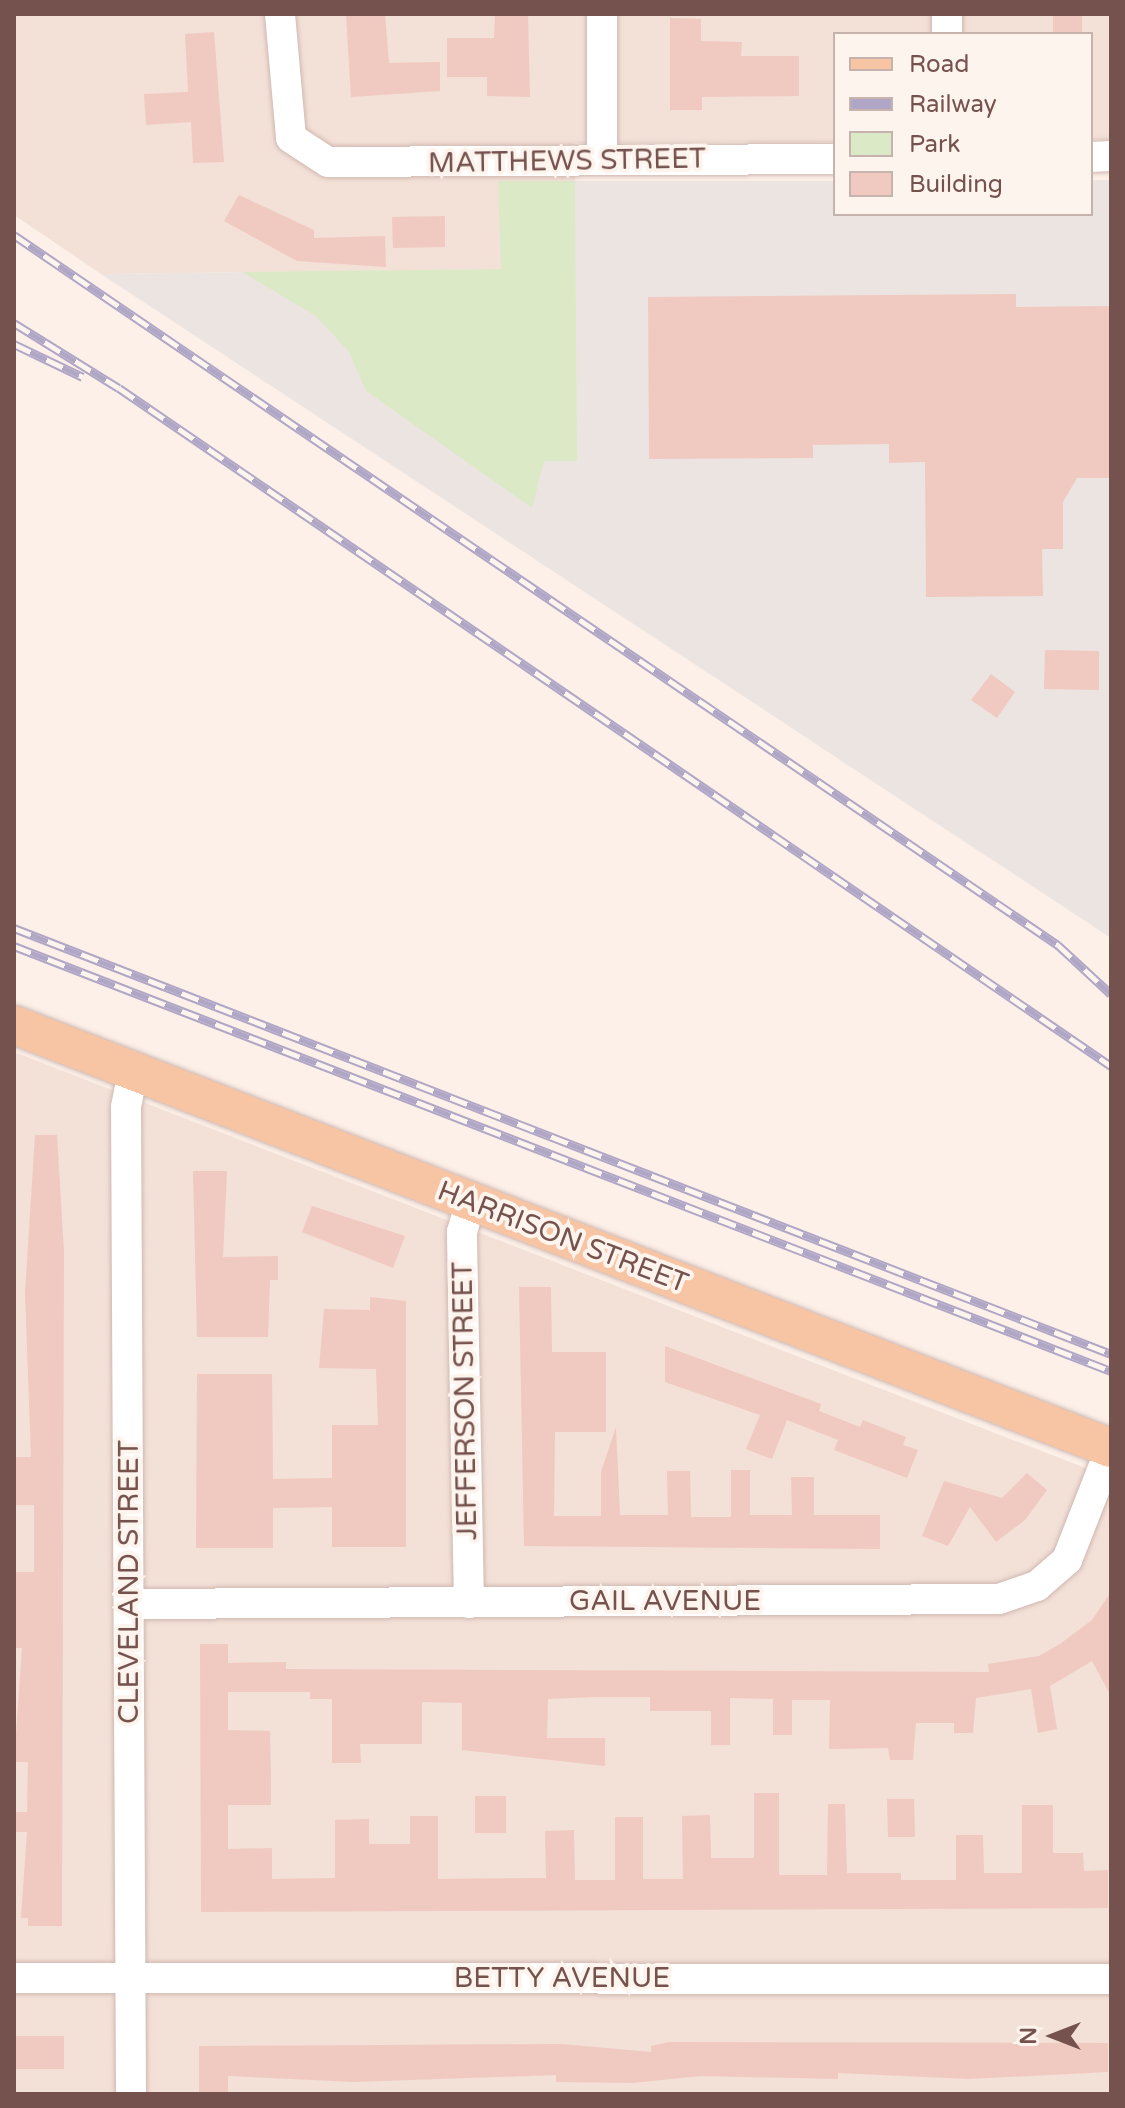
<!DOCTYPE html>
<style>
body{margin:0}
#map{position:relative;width:1125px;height:2108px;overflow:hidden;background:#fcf0e8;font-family:"Varela Round",sans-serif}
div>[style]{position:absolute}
.residential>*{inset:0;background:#f3e0d7}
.industrial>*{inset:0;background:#ece4e1}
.green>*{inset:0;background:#dce9c7}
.building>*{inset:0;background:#f0c9c1}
.roads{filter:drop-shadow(0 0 2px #cfb8b1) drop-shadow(0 0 2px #cfb8b1)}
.minor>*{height:30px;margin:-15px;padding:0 15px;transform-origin:15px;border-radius:15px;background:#fff}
.major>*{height:38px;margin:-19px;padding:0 19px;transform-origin:19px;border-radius:19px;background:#f7c5a4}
.rail>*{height:9px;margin-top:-4.5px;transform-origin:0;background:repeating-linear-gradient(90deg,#fef4ee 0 18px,#b0a6c5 0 36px);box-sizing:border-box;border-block:2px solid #b0a6c5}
span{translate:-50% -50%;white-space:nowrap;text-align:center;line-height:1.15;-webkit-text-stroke:8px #fef4ee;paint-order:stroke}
.street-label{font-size:28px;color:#75524d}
.frame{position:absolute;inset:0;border:16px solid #75524d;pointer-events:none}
.legend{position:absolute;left:833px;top:32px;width:260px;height:184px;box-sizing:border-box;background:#fef4ee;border:2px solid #c7b3ae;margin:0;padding:10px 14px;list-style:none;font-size:24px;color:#75524d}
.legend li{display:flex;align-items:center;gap:16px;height:40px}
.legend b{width:40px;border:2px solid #c7b3ae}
.north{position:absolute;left:1013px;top:1996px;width:80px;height:80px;-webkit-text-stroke:6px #fef4ee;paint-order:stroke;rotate:270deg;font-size:22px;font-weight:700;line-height:32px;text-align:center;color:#75524d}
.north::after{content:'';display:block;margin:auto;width:28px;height:36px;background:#75524d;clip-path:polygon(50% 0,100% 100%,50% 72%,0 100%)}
</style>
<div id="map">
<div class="residential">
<div style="clip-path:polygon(14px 14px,1111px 14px,1111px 140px,1091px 140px,1091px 34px,835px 34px,835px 142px,575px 143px,575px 181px,501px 269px,101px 274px,14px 215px)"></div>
<div style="clip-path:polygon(14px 1052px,1111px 1478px,1111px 2094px,14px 2094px)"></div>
</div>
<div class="industrial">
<div style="clip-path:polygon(1091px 180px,1111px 180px,1111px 938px,101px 274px,501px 269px,498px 181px,835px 181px,835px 214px,1091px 214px)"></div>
</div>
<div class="green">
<div style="clip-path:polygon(498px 181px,575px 181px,577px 461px,544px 461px,532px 508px,366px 391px,349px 352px,316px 316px,242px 272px,501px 269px)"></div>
</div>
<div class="building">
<div style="clip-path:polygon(346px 14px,385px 14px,389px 63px,440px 62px,440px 91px,351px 97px)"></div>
<div style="clip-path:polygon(495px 14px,528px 14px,530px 97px,487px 96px,487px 77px,447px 77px,447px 38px,494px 38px)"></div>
<div style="clip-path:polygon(1053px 14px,1082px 14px,1082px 34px,1053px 34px)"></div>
<div style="clip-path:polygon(670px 18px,701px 19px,701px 41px,742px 42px,741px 56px,799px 56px,799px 96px,702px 97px,702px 110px,670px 110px)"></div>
<div style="clip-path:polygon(214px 32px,224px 162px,193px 163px,191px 122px,146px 125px,144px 94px,188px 92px,185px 34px)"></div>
<div style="clip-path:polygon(239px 195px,314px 230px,314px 238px,385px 236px,386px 267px,297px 261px,224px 221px)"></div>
<div style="clip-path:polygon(445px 216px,445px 247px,393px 248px,392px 217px)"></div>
<div style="clip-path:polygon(1016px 294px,1016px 307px,1111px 306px,1111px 478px,1077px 478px,1063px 502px,1063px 549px,1042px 549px,1043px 596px,926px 597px,925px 462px,889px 463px,889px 444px,813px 445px,813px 458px,649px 459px,648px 297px)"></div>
<div style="clip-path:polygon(1045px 650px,1099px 651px,1099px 690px,1044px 689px)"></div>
<div style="clip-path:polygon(991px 674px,1015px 692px,997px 718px,971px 700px)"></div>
<div style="clip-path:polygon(35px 1135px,57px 1135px,64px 1252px,62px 1926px,28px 1926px,28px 1918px,21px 1918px,27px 1832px,14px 1832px,14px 1812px,27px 1812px,28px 1762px,14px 1762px,22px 1648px,14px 1648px,14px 1572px,34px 1572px,34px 1505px,15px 1505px,14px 1457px,31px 1457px,25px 1293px)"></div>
<div style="clip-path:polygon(193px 1171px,227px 1171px,223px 1257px,278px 1256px,278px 1280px,270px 1280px,268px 1337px,197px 1337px)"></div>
<div style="clip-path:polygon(312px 1206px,405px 1236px,393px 1268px,302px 1232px)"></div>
<div style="clip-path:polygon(519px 1287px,551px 1287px,552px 1352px,606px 1352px,606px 1432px,555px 1432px,554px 1516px,601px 1516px,601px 1472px,616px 1427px,620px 1515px,668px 1515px,667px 1471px,690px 1471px,691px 1517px,731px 1517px,731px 1470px,750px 1470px,750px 1515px,792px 1515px,791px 1477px,814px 1477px,814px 1515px,880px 1515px,880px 1549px,524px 1546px)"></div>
<div style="clip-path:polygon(370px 1297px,406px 1301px,406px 1547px,332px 1547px,332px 1507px,273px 1508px,273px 1548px,196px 1548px,197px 1374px,272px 1374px,273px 1479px,332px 1478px,332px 1425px,378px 1425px,376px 1369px,319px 1368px,324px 1309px,370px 1310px)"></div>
<div style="clip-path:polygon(665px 1346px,821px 1404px,819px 1411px,860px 1427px,863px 1420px,906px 1437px,903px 1445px,918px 1450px,907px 1478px,834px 1450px,838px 1440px,787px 1420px,772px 1459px,746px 1449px,760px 1415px,665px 1382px)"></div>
<div style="clip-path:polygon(1027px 1473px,1047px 1490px,1025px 1520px,996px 1542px,970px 1507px,948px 1546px,922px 1536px,944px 1481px,1002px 1498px)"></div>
<div style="clip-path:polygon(1111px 1592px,1111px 1696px,1092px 1661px,1050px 1686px,1057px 1729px,1038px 1733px,1031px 1689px,976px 1698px,973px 1733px,954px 1733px,954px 1723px,916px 1723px,913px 1760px,890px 1760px,888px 1748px,829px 1749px,830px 1700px,792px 1700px,792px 1735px,773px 1735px,773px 1699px,730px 1698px,730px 1745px,711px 1745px,711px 1711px,650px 1711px,650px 1697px,594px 1697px,548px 1699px,547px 1738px,605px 1738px,605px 1766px,462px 1750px,462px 1703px,422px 1702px,422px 1744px,360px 1744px,361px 1763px,332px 1763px,332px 1699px,310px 1699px,310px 1692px,228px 1692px,228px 1730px,270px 1731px,271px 1780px,271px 1805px,228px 1805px,228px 1849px,272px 1848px,272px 1879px,335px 1878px,335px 1820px,369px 1819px,369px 1844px,410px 1844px,410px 1816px,438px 1816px,438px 1879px,546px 1878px,545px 1831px,574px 1830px,575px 1880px,615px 1880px,615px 1817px,643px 1817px,643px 1879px,683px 1879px,682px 1816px,710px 1815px,711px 1858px,754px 1858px,754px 1793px,779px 1793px,779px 1875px,827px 1875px,828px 1804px,845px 1804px,847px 1873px,901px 1873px,901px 1880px,956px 1880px,956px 1835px,983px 1835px,984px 1873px,1022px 1873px,1022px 1805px,1053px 1805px,1053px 1853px,1083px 1853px,1084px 1871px,1108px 1870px,1108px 1908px,201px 1912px,200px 1644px,228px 1644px,228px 1663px,286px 1662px,286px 1669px,989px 1672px,988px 1664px,1039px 1656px,1060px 1644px,1092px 1620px)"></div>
<div style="clip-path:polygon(475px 1796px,506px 1796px,506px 1833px,475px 1833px)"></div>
<div style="clip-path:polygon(887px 1799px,914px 1799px,915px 1837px,888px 1837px)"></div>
<div style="clip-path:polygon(14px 2036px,64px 2036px,64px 2069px,14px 2069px)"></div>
<div style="clip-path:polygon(669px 2042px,1108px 2043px,1108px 2072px,969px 2079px,838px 2073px,838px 2079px,701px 2076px,632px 2083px,556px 2082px,556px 2075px,354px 2082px,228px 2076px,228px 2094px,199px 2094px,199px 2046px,562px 2044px,651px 2052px,651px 2046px)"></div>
</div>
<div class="roads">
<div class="minor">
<div style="left:280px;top:14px;width:124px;rotate:84.9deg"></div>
<div style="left:291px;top:138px;width:44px;rotate:33deg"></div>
<div style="left:328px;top:162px;width:507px;rotate:-0.34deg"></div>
<div style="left:947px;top:14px;width:20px;rotate:90deg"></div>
<div style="left:1091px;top:157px;width:20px;rotate:-3deg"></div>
<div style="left:602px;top:160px;width:146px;rotate:-90deg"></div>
<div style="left:469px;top:1603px;width:371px;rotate:-91.1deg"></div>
<div style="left:462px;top:1232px;width:32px;rotate:-74deg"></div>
<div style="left:130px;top:1604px;width:869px;rotate:-0.33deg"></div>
<div style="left:999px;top:1599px;width:40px;rotate:-18.9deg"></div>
<div style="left:1037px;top:1586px;width:40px;rotate:-41deg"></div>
<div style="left:1067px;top:1560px;width:120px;rotate:-68.6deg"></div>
<div style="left:14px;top:1978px;width:1097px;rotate:0.05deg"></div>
<div style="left:131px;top:2094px;width:987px;rotate:-90.29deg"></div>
<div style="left:126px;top:1107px;width:37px;rotate:-79deg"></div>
</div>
<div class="major">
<div style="left:14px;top:1025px;width:1176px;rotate:21.09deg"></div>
</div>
</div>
<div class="rail">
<div style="left:14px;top:235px;width:1263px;rotate:34.22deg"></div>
<div style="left:1058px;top:945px;width:72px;rotate:42.8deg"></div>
<div style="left:14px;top:323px;width:123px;rotate:31.8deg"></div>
<div style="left:119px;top:388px;width:1202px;rotate:34.35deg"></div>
<div style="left:14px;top:344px;width:76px;rotate:25.6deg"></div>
<div style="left:14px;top:928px;width:1177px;rotate:21.22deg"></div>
<div style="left:14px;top:946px;width:1176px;rotate:21.18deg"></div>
</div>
<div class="street-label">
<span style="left:567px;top:161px;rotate:-1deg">MATTHEWS STREET</span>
<span style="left:563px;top:1237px;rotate:21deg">HARRISON STREET</span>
<span style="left:465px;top:1401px;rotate:-91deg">JEFFERSON STREET</span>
<span style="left:129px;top:1582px;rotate:-90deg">CLEVELAND STREET</span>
<span style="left:665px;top:1601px">GAIL AVENUE</span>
<span style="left:562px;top:1978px">BETTY AVENUE</span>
</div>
<div class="frame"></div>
<ul class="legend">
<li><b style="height:10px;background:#f7c5a4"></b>Road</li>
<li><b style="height:10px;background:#b0a6c5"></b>Railway</li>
<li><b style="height:22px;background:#dce9c7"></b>Park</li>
<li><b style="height:22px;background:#f0c9c1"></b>Building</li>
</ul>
<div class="north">N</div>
</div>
